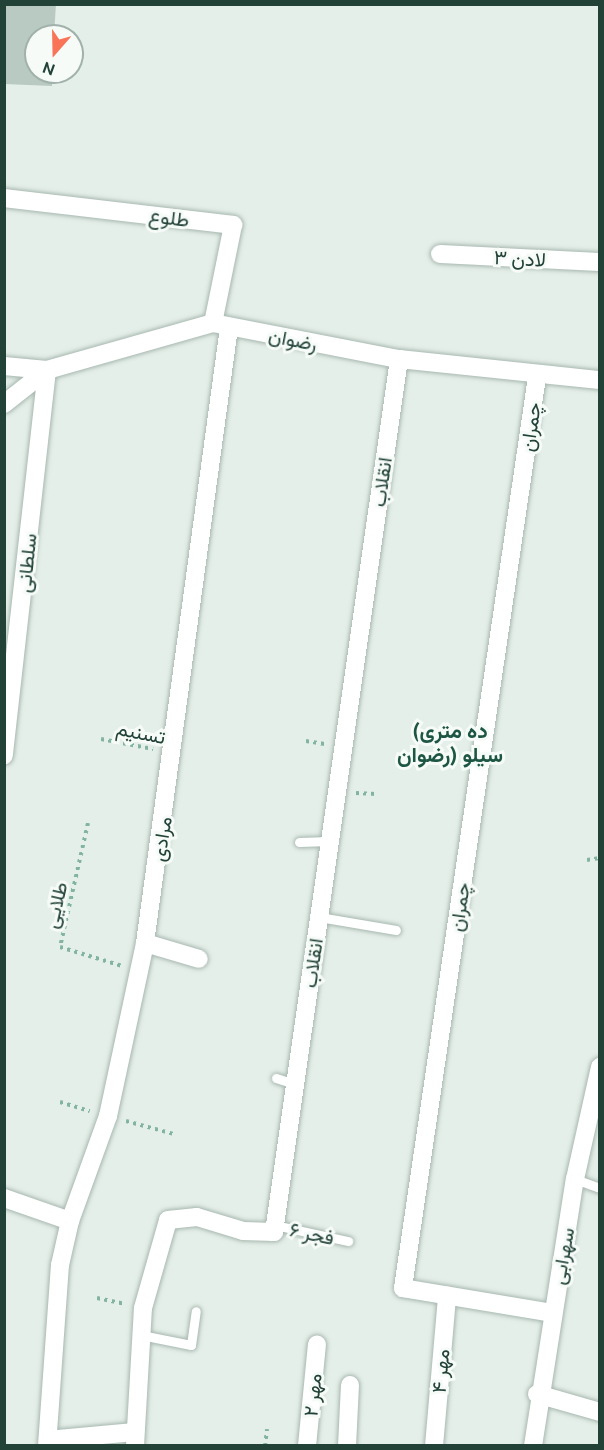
<!DOCTYPE html>
<meta charset="utf-8">
<style>
body{margin:0}
#map{position:relative;width:604px;height:1450px;overflow:hidden;background:#e5efe9;font-family:Ubuntu,Vazirmatn,sans-serif}
div>[style]{position:absolute}
.building>*{inset:0;background:#b9cac2}
.path>*{height:4px;margin-top:-2px;transform-origin:0;background:repeating-linear-gradient(90deg,#83b4a1 0 3px,transparent 0 7.5px)}
.roads{filter:drop-shadow(0 0 2px #a7b8b0) drop-shadow(0 0 2px #a7b8b0)}
.lane>*{height:9px;margin:-4.5px;padding:0 4.5px;transform-origin:4.5px;border-radius:4.5px;background:#fff}
.street>*{height:18px;margin:-9px;padding:0 9px;transform-origin:9px;border-radius:9px;background:#fff}
span{translate:-50% -50%;white-space:nowrap;text-align:center;line-height:1.15;-webkit-text-stroke:6px #f6fbf8;paint-order:stroke}
.street-label{font-size:20px;color:#224237}
.neighbourhood-label{font-size:21px;color:#1d5643;font-weight:700}
.frame{position:absolute;inset:0;border:6px solid #224237;pointer-events:none}
.north{position:absolute;left:24px;top:24px;width:60px;height:60px;box-sizing:border-box;background:#f6fbf8;border:2px solid #a1b1ab;border-radius:50%;rotate:200deg;font-size:16px;font-weight:700;line-height:24px;text-align:center;color:#224237}
.north::after{content:'';display:block;margin:auto;width:21px;height:27px;background:#f97358;clip-path:polygon(50% 0,100% 100%,50% 72%,0 100%)}
</style>
<div id="map">
<div class="building">
<div style="clip-path:polygon(4px 4px,56px 4px,54px 36px,36px 36px,36px 72px,53px 72px,52px 86px,4px 84px)"></div>
</div>
<div class="path">
<div style="left:101px;top:739px;width:53px;rotate:10.9deg"></div>
<div style="left:306px;top:741px;width:19px;rotate:9deg"></div>
<div style="left:356px;top:793px;width:20px;rotate:3deg"></div>
<div style="left:88px;top:823px;width:127px;rotate:102.7deg"></div>
<div style="left:60px;top:947px;width:65px;rotate:17deg"></div>
<div style="left:587px;top:860px;width:13px;rotate:-9deg"></div>
<div style="left:60px;top:1102px;width:31px;rotate:17deg"></div>
<div style="left:126px;top:1121px;width:50px;rotate:15.2deg"></div>
<div style="left:97px;top:1298px;width:29px;rotate:12deg"></div>
<div style="left:265px;top:1446px;width:17px;rotate:-83deg"></div>
</div>
<div class="roads">
<div class="lane">
<div style="left:299px;top:842px;width:31px;rotate:-2deg"></div>
<div style="left:319px;top:917px;width:78px;rotate:9.6deg"></div>
<div style="left:276px;top:1078px;width:20px;rotate:18deg"></div>
<div style="left:575px;top:1179px;width:27px;rotate:20deg"></div>
<div style="left:275px;top:1225px;width:75px;rotate:12.4deg"></div>
<div style="left:141px;top:1335px;width:51px;rotate:11.3deg"></div>
<div style="left:191px;top:1345px;width:34px;rotate:-82deg"></div>
</div>
<div class="street">
<div style="left:4px;top:198px;width:231px;rotate:6.7deg"></div>
<div style="left:233px;top:225px;width:100px;rotate:101.5deg"></div>
<div style="left:440px;top:254px;width:160px;rotate:2.9deg"></div>
<div style="left:4px;top:366px;width:43px;rotate:5.3deg"></div>
<div style="left:47px;top:370px;width:388px;rotate:96.4deg"></div>
<div style="left:537px;top:377px;width:921px;rotate:98.37deg"></div>
<div style="left:403px;top:1288px;width:151px;rotate:9.5deg"></div>
<div style="left:4px;top:404px;width:55px;rotate:-38.3deg"></div>
<div style="left:47px;top:370px;width:173px;rotate:-15.8deg"></div>
<div style="left:213px;top:323px;width:189px;rotate:11deg"></div>
<div style="left:399px;top:359px;width:202px;rotate:6deg"></div>
<div style="left:145px;top:943px;width:56px;rotate:16.5deg"></div>
<div style="left:4px;top:1198px;width:70px;rotate:19.2deg"></div>
<div style="left:537px;top:1394px;width:66px;rotate:15.9deg"></div>
<div style="left:48px;top:1440px;width:86px;rotate:-5.3deg"></div>
<div style="left:47px;top:1446px;width:181px;rotate:-85.9deg"></div>
<div style="left:60px;top:1265px;width:45px;rotate:-77.2deg"></div>
<div style="left:70px;top:1221px;width:112px;rotate:-70.1deg"></div>
<div style="left:108px;top:1116px;width:177px;rotate:-77.9deg"></div>
<div style="left:145px;top:943px;width:622px;rotate:-82.23deg"></div>
<div style="left:135px;top:1446px;width:138px;rotate:-86.7deg"></div>
<div style="left:143px;top:1308px;width:91px;rotate:-74.1deg"></div>
<div style="left:168px;top:1220px;width:29px;rotate:-6deg"></div>
<div style="left:197px;top:1217px;width:48px;rotate:16.9deg"></div>
<div style="left:243px;top:1231px;width:31px;rotate:2deg"></div>
<div style="left:274px;top:1232px;width:882px;rotate:-81.85deg"></div>
<div style="left:307px;top:1446px;width:102px;rotate:-84.4deg"></div>
<div style="left:347px;top:1446px;width:61px;rotate:-87.2deg"></div>
<div style="left:434px;top:1446px;width:151px;rotate:-85deg"></div>
<div style="left:533px;top:1446px;width:270px;rotate:-81.1deg"></div>
<div style="left:575px;top:1179px;width:115px;rotate:-77.4deg"></div>
</div>
</div>
<div class="street-label">
<span style="left:169px;top:217px;rotate:7deg">طلوع</span>
<span style="left:520px;top:258px;rotate:3deg">لادن ۳</span>
<span style="left:293px;top:339px;rotate:11deg">رضوان</span>
<span style="left:530px;top:427px;rotate:-82deg">چمران</span>
<span style="left:381px;top:482px;rotate:-82deg">انقلاب</span>
<span style="left:26px;top:563px;rotate:-84deg">سلطانی</span>
<span style="left:141px;top:732px;rotate:11deg">تسنیم</span>
<span style="left:161px;top:839px;rotate:-81deg">مرادی</span>
<span style="left:55px;top:905px;rotate:-77deg">طلایی</span>
<span style="left:459px;top:907px;rotate:-82deg">چمران</span>
<span style="left:312px;top:963px;rotate:-82deg">انقلاب</span>
<span style="left:312px;top:1233px;rotate:12deg">فجر ۶</span>
<span style="left:562px;top:1256px;rotate:-80deg">سهرابی</span>
<span style="left:440px;top:1371px;rotate:-85deg">مهر ۴</span>
<span style="left:312px;top:1395px;rotate:-84deg">مهر ۲</span>
</div>
<div class="neighbourhood-label">
<span style="left:450px;top:742px">(ده متری<br>سیلو (رضوان</span>
</div>
<div class="frame"></div>
<div class="north">N</div>
</div>
